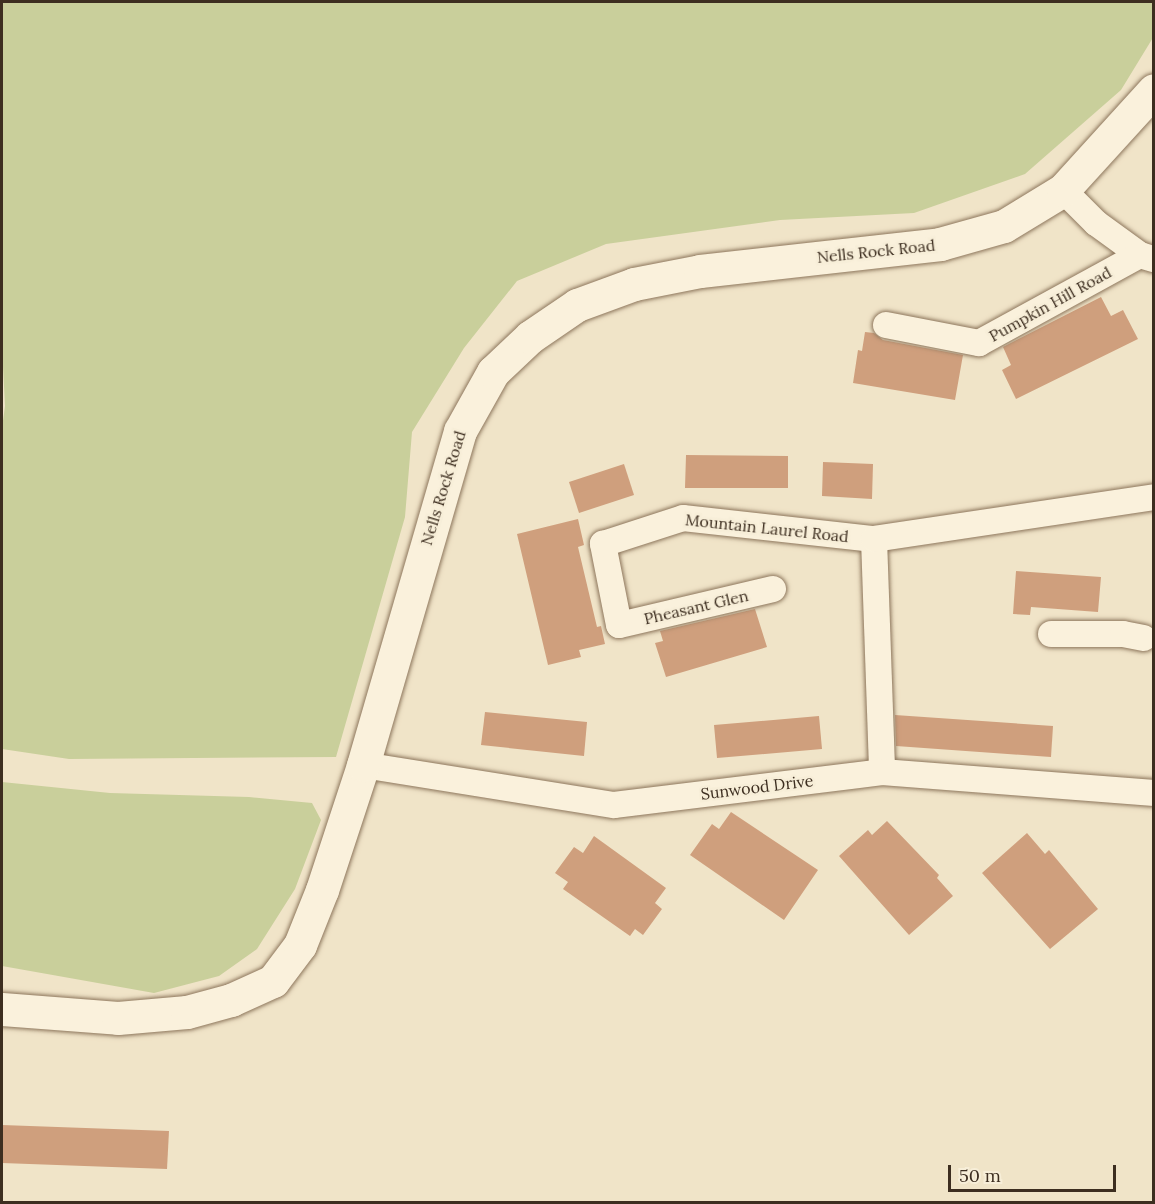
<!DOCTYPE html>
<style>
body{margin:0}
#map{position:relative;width:1155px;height:1204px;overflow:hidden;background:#f0e4c8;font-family:Lora,serif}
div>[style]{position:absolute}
.green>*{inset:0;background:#c9cf9b}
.building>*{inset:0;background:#cf9f7d}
.roads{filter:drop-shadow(0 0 2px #8d765c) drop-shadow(0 0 2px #8d765c)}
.street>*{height:26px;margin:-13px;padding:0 13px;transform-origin:13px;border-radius:13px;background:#faf1dc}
.secondary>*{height:33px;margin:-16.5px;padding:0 16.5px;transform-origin:16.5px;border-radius:16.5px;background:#faf1dc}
span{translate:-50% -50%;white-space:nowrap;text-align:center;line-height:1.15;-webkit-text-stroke:5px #f7eed8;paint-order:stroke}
.street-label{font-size:16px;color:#3d2e20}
.frame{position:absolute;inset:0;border:3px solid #3d2e20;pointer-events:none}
.scale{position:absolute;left:948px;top:1165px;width:168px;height:27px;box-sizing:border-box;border:3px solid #3d2e20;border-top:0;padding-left:8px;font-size:18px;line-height:21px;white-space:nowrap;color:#3d2e20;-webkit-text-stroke:4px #f7eed8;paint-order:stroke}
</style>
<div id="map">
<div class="green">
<div style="clip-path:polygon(2px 2px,1153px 2px,1154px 36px,1121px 90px,1025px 174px,914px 213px,780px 220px,606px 244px,517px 281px,464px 348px,412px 432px,405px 517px,336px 757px,69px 759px,2px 749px,2px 428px,5px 406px,2px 347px)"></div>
<div style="clip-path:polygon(2px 782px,110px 793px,249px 797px,312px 803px,321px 820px,295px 889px,257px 949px,219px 976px,154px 993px,2px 966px)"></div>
</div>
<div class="building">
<div style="clip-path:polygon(1101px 297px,1111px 316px,1123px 310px,1138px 339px,1016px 399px,1002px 370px,1011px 365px,1003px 347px)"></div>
<div style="clip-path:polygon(865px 332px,874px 333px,883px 340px,963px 355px,955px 400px,853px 383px,858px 350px,862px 351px)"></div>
<div style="clip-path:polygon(686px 455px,788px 456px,788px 488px,685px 488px)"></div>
<div style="clip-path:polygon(823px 462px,873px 464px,872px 499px,822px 496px)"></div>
<div style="clip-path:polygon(624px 464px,634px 495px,579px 513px,569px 482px)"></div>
<div style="clip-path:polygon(578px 519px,584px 545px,578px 547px,597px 627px,601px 626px,605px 644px,579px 650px,581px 657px,548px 665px,517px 534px)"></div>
<div style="clip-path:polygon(1016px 571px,1101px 577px,1098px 612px,1031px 607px,1030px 615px,1013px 614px)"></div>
<div style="clip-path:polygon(755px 609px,767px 647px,666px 677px,655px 643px,663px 641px,660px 631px)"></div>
<div style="clip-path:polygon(485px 712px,587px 722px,584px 756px,481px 745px)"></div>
<div style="clip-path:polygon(895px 715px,1053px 726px,1051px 757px,896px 746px)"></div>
<div style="clip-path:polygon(819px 716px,822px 749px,717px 758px,714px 725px)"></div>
<div style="clip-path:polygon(731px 812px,818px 870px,784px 920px,690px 855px,712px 824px,719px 829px)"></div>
<div style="clip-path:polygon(887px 821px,939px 875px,937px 878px,953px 896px,909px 935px,839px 856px,868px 830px,872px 835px)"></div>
<div style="clip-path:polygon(1027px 833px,1045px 854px,1049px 850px,1098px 909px,1050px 949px,982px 873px)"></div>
<div style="clip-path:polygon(594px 836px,666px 888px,655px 903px,662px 909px,643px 935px,635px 929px,630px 936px,563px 889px,568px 882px,555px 873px,574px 847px,583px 853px)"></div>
<div style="clip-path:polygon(2px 1125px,169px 1131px,167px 1169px,2px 1163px)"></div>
</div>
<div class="roads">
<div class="street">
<div style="left:1063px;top:190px;width:47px;rotate:45deg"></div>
<div style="left:1096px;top:223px;width:54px;rotate:36deg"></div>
<div style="left:1140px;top:255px;width:14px;rotate:17deg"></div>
<div style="left:886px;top:325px;width:95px;rotate:11deg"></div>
<div style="left:979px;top:343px;width:183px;rotate:-28.7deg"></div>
<div style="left:874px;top:539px;width:233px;rotate:88deg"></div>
<div style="left:773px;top:589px;width:158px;rotate:166.8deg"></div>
<div style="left:619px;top:625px;width:83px;rotate:-101.2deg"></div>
<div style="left:603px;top:544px;width:84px;rotate:-18deg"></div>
<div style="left:683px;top:518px;width:192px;rotate:6.3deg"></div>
<div style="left:874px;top:539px;width:283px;rotate:-8.5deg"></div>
<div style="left:1051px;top:634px;width:72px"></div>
<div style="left:1123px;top:634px;width:21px;rotate:11deg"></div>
<div style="left:363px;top:765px;width:254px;rotate:9.1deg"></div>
<div style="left:614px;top:805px;width:270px;rotate:-7deg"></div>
<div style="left:882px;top:772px;width:273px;rotate:4.4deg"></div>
</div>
<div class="secondary">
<div style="left:2px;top:1009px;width:116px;rotate:4.4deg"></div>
<div style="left:118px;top:1018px;width:69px;rotate:-5deg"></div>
<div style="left:187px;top:1012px;width:46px;rotate:-15.3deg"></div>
<div style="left:231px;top:1000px;width:46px;rotate:-24.3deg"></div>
<div style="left:273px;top:981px;width:45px;rotate:-53.1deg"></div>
<div style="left:300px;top:945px;width:59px;rotate:-68.2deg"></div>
<div style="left:322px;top:890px;width:132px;rotate:-71.8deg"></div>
<div style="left:363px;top:765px;width:348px;rotate:-73.8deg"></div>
<div style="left:460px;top:431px;width:68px;rotate:-60.8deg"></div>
<div style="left:493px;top:372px;width:51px;rotate:-43.4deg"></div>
<div style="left:530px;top:337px;width:57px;rotate:-34.2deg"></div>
<div style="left:577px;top:305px;width:61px;rotate:-20.2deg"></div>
<div style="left:634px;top:284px;width:67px;rotate:-11.1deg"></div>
<div style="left:700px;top:271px;width:242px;rotate:-6.4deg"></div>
<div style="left:940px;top:244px;width:66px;rotate:-15.7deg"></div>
<div style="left:1004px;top:226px;width:69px;rotate:-31.4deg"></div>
<div style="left:1063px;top:190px;width:135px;rotate:-47.7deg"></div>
</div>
</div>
<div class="street-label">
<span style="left:876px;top:251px;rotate:-6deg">Nells Rock Road</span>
<span style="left:1050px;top:304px;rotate:-29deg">Pumpkin Hill Road</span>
<span style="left:443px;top:488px;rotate:-73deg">Nells Rock Road</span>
<span style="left:767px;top:528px;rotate:6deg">Mountain Laurel Road</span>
<span style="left:696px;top:607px;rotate:-13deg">Pheasant Glen</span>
<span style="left:757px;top:787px;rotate:-7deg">Sunwood Drive</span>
</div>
<div class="frame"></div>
<div class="scale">50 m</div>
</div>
